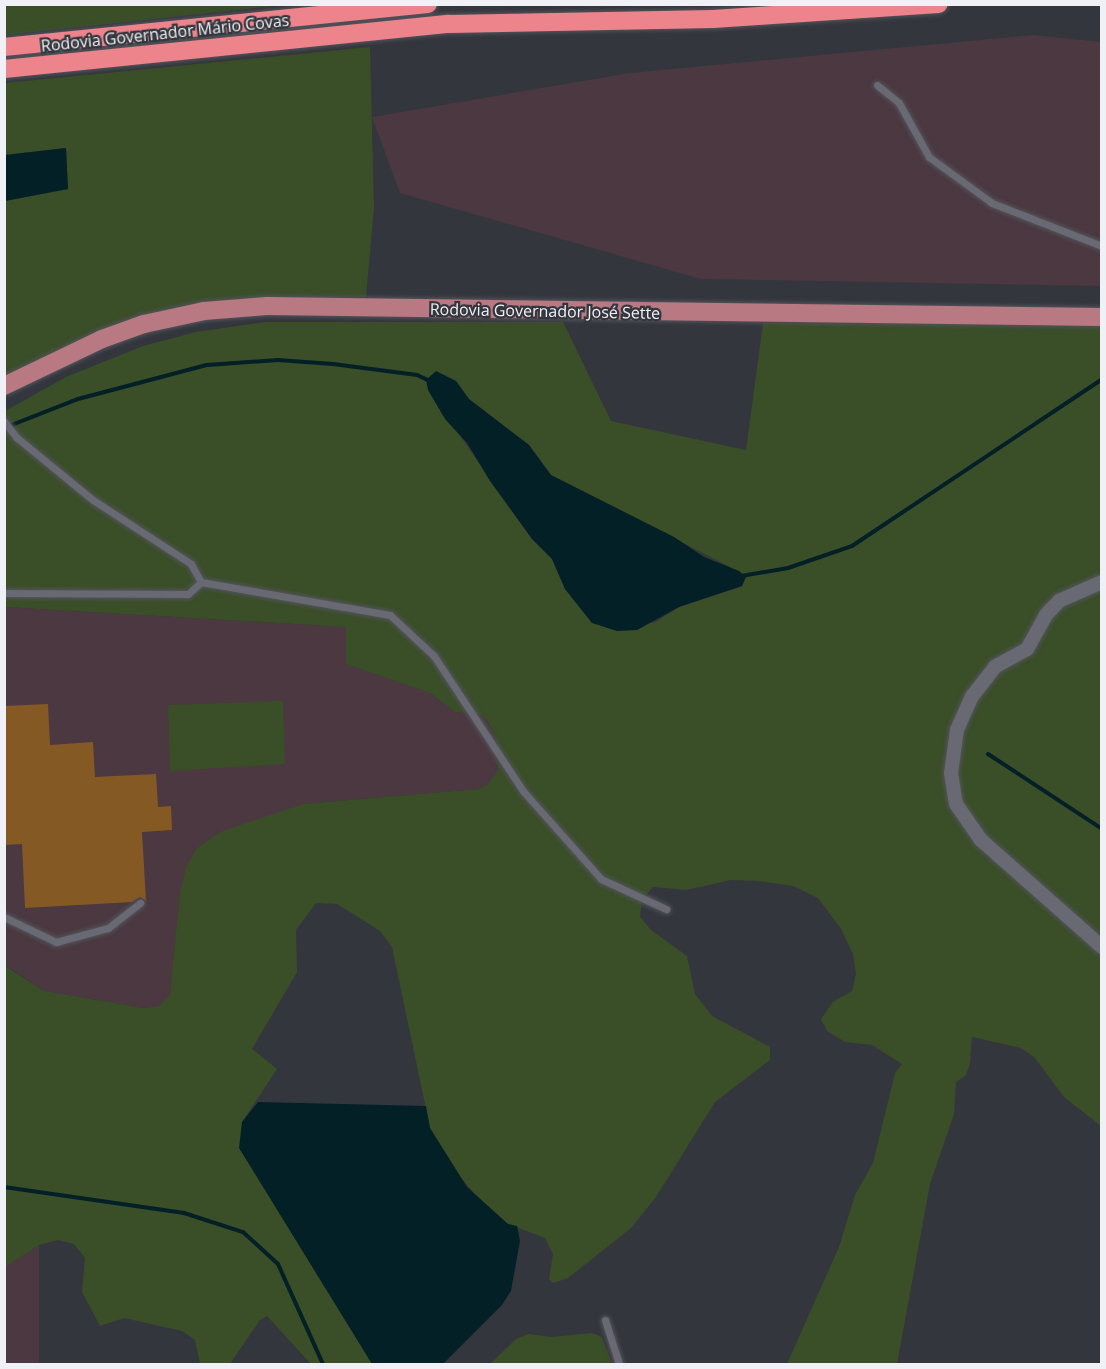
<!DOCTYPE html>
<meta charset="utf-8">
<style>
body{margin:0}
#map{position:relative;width:1106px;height:1369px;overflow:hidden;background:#34363d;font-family:"Open Sans",sans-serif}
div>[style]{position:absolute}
.industrial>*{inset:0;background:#4b3840}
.green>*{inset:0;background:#3a4e28}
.water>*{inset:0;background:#032026}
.stream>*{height:4px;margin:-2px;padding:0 2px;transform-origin:2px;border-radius:2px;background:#032026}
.building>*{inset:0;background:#855924}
.roads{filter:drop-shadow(0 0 2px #53545b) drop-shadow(0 0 2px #53545b)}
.service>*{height:7px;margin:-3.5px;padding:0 3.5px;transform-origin:3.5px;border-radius:3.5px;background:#686972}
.minor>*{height:14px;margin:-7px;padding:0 7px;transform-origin:7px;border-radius:7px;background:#686972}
.primary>*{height:18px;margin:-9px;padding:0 9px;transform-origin:9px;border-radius:9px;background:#b87982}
.motorway>*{height:18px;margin:-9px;padding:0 9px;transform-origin:9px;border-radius:9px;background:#ed848c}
span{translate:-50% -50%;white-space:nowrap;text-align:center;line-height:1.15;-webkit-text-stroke:4.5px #34363d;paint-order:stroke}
.street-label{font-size:16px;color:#f0f1f6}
.frame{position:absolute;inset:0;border:6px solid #f0f1f6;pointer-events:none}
</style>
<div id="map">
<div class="industrial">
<div style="clip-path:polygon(1033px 35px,1101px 42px,1101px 286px,701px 279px,400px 193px,372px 117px,630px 73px)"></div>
<div style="clip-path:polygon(5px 607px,346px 627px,347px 664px,430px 693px,455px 712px,480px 714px,487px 720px,496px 739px,498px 770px,487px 785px,478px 789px,303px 804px,253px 822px,180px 893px,175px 976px,170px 996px,159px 1006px,144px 1008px,44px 991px,5px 965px)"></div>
<div style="clip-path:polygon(39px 1245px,39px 1364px,5px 1364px,4px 1267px)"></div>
</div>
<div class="green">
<div style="clip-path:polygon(5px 4px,284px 4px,284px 5px,5px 35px)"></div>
<div style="clip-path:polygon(370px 47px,374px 208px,366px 297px,282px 298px,164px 310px,5px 378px,5px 201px,68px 189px,66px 148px,5px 155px,5px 83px)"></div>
<div style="clip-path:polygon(evenodd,265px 322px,563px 322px,611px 421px,746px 450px,763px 323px,1101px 324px,1101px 1126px,1064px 1097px,1034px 1057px,1021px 1048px,972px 1037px,970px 1063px,966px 1075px,956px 1082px,954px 1114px,930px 1184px,897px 1364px,787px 1364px,839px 1247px,855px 1195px,873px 1163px,895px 1073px,902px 1064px,872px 1045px,845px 1042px,827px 1031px,821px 1019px,833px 1002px,852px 991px,856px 974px,853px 954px,841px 929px,818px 898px,793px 886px,758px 881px,731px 880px,686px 890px,653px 887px,642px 899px,640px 917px,651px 930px,687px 956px,695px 994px,712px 1016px,770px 1047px,770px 1060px,715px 1102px,656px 1197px,631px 1228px,568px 1278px,553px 1283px,549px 1279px,553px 1254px,545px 1238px,508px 1224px,481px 1201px,454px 1170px,430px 1128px,392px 947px,380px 931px,350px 912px,337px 904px,316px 903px,296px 930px,297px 972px,252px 1049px,277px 1069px,242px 1122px,372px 1364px,311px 1364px,267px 1316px,260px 1320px,230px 1364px,200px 1364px,195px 1340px,182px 1331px,124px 1318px,100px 1326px,82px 1292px,85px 1258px,74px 1244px,58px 1240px,39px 1245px,5px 1267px,4px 965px,44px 991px,144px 1008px,159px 1006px,170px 995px,180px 893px,186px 867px,197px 848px,222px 831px,303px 804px,478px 789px,487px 785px,498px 770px,496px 739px,487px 720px,480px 714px,455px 712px,430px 693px,346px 664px,346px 627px,5px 607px,5px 411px,66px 377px,143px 346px,196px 332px,265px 322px,456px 381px,469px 399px,529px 445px,551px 475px,730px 567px,743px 586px,679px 607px,654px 623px,592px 623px,565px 589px,552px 559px,532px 539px,428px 390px,456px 381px)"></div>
<div style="clip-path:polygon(283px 701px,285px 764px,170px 771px,168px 705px)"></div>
<div style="clip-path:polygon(592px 1333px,602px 1337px,612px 1364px,490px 1364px,516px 1339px,528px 1334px,551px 1337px)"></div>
</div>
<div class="water">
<div style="clip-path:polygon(66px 148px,68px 189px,5px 201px,5px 155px)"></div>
<div style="clip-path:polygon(436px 371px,456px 381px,469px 399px,529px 445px,551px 475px,674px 537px,704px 557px,739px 571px,746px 577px,742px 586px,679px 607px,637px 630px,617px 631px,592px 623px,565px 589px,552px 559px,532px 539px,490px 481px,467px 443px,445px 419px,428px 390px,426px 380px)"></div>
<div style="clip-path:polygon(258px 1102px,426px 1106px,430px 1128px,467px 1187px,508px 1224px,517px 1226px,520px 1241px,511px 1291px,502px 1305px,443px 1364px,372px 1364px,239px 1148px,242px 1122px)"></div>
</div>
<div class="stream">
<div style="left:4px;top:428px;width:79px;rotate:-21.4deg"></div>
<div style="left:78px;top:399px;width:133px;rotate:-14.8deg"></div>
<div style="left:207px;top:365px;width:71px;rotate:-4deg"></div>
<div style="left:278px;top:360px;width:55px;rotate:4.2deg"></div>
<div style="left:333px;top:364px;width:85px;rotate:7.5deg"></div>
<div style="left:417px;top:375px;width:14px;rotate:25deg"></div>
<div style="left:741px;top:576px;width:48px;rotate:-9.7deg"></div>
<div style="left:788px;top:568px;width:68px;rotate:-19deg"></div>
<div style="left:852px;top:546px;width:301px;rotate:-33.7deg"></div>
<div style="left:988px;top:754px;width:136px;rotate:33.3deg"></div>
<div style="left:4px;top:1187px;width:182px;rotate:8.2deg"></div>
<div style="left:184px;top:1213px;width:62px;rotate:17.9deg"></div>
<div style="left:243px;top:1232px;width:47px;rotate:42.4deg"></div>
<div style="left:278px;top:1264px;width:110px;rotate:65.8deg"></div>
</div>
<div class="building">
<div style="clip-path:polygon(48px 704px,50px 745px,93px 742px,95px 777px,156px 774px,158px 807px,171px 806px,172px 830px,142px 832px,146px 901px,140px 897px,132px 902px,25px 908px,22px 844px,4px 845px,4px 706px)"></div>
</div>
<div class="roads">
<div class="service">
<div style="left:877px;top:85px;width:28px;rotate:39deg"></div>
<div style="left:899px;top:103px;width:62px;rotate:60.9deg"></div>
<div style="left:929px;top:157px;width:78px;rotate:36.1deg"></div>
<div style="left:992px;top:203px;width:118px;rotate:21.4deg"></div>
<div style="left:4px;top:421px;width:20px;rotate:53deg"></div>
<div style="left:16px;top:437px;width:99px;rotate:39.3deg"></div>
<div style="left:93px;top:500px;width:117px;rotate:33.1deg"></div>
<div style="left:191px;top:564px;width:21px;rotate:61deg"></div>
<div style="left:201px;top:582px;width:18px;rotate:137deg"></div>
<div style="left:188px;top:594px;width:184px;rotate:-179.7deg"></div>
<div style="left:201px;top:582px;width:192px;rotate:9.9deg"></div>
<div style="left:390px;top:615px;width:60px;rotate:43deg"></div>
<div style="left:434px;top:656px;width:162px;rotate:56.6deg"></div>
<div style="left:523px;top:791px;width:118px;rotate:48.4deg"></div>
<div style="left:601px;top:879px;width:72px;rotate:24.8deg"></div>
<div style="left:4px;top:917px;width:58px;rotate:25.7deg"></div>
<div style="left:56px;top:942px;width:54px;rotate:-15.1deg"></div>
<div style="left:108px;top:928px;width:41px;rotate:-38deg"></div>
<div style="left:605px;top:1320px;width:46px;rotate:72.3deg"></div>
</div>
<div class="minor">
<div style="left:1102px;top:582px;width:47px;rotate:156.2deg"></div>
<div style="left:1059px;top:601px;width:19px;rotate:133deg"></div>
<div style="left:1046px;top:615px;width:39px;rotate:119deg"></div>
<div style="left:1027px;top:649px;width:37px;rotate:151deg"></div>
<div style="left:995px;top:667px;width:37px;rotate:128deg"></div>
<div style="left:972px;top:696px;width:37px;rotate:114deg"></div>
<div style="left:957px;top:730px;width:43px;rotate:97.9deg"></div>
<div style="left:951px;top:773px;width:31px;rotate:81deg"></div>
<div style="left:956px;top:804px;width:44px;rotate:55.2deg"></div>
<div style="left:981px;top:840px;width:162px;rotate:41.5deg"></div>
</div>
<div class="primary">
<div style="left:4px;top:386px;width:109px;rotate:-25.6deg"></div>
<div style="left:102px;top:339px;width:45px;rotate:-19.7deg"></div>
<div style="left:144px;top:324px;width:61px;rotate:-12.2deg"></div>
<div style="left:204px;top:311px;width:63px;rotate:-4.5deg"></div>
<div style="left:267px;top:306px;width:835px;rotate:0.75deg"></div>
</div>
<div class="motorway">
<div style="left:4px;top:47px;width:426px;rotate:-5.8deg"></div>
<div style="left:4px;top:69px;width:447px;rotate:-5.8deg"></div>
<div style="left:449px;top:24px;width:264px;rotate:-1.1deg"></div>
<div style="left:713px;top:19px;width:226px;rotate:-3.8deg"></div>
</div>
</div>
<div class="street-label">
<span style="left:165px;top:33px;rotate:-6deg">Rodovia Governador Mário Covas</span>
<span style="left:545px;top:311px;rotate:1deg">Rodovia Governador José Sette</span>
</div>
<div class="frame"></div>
</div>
